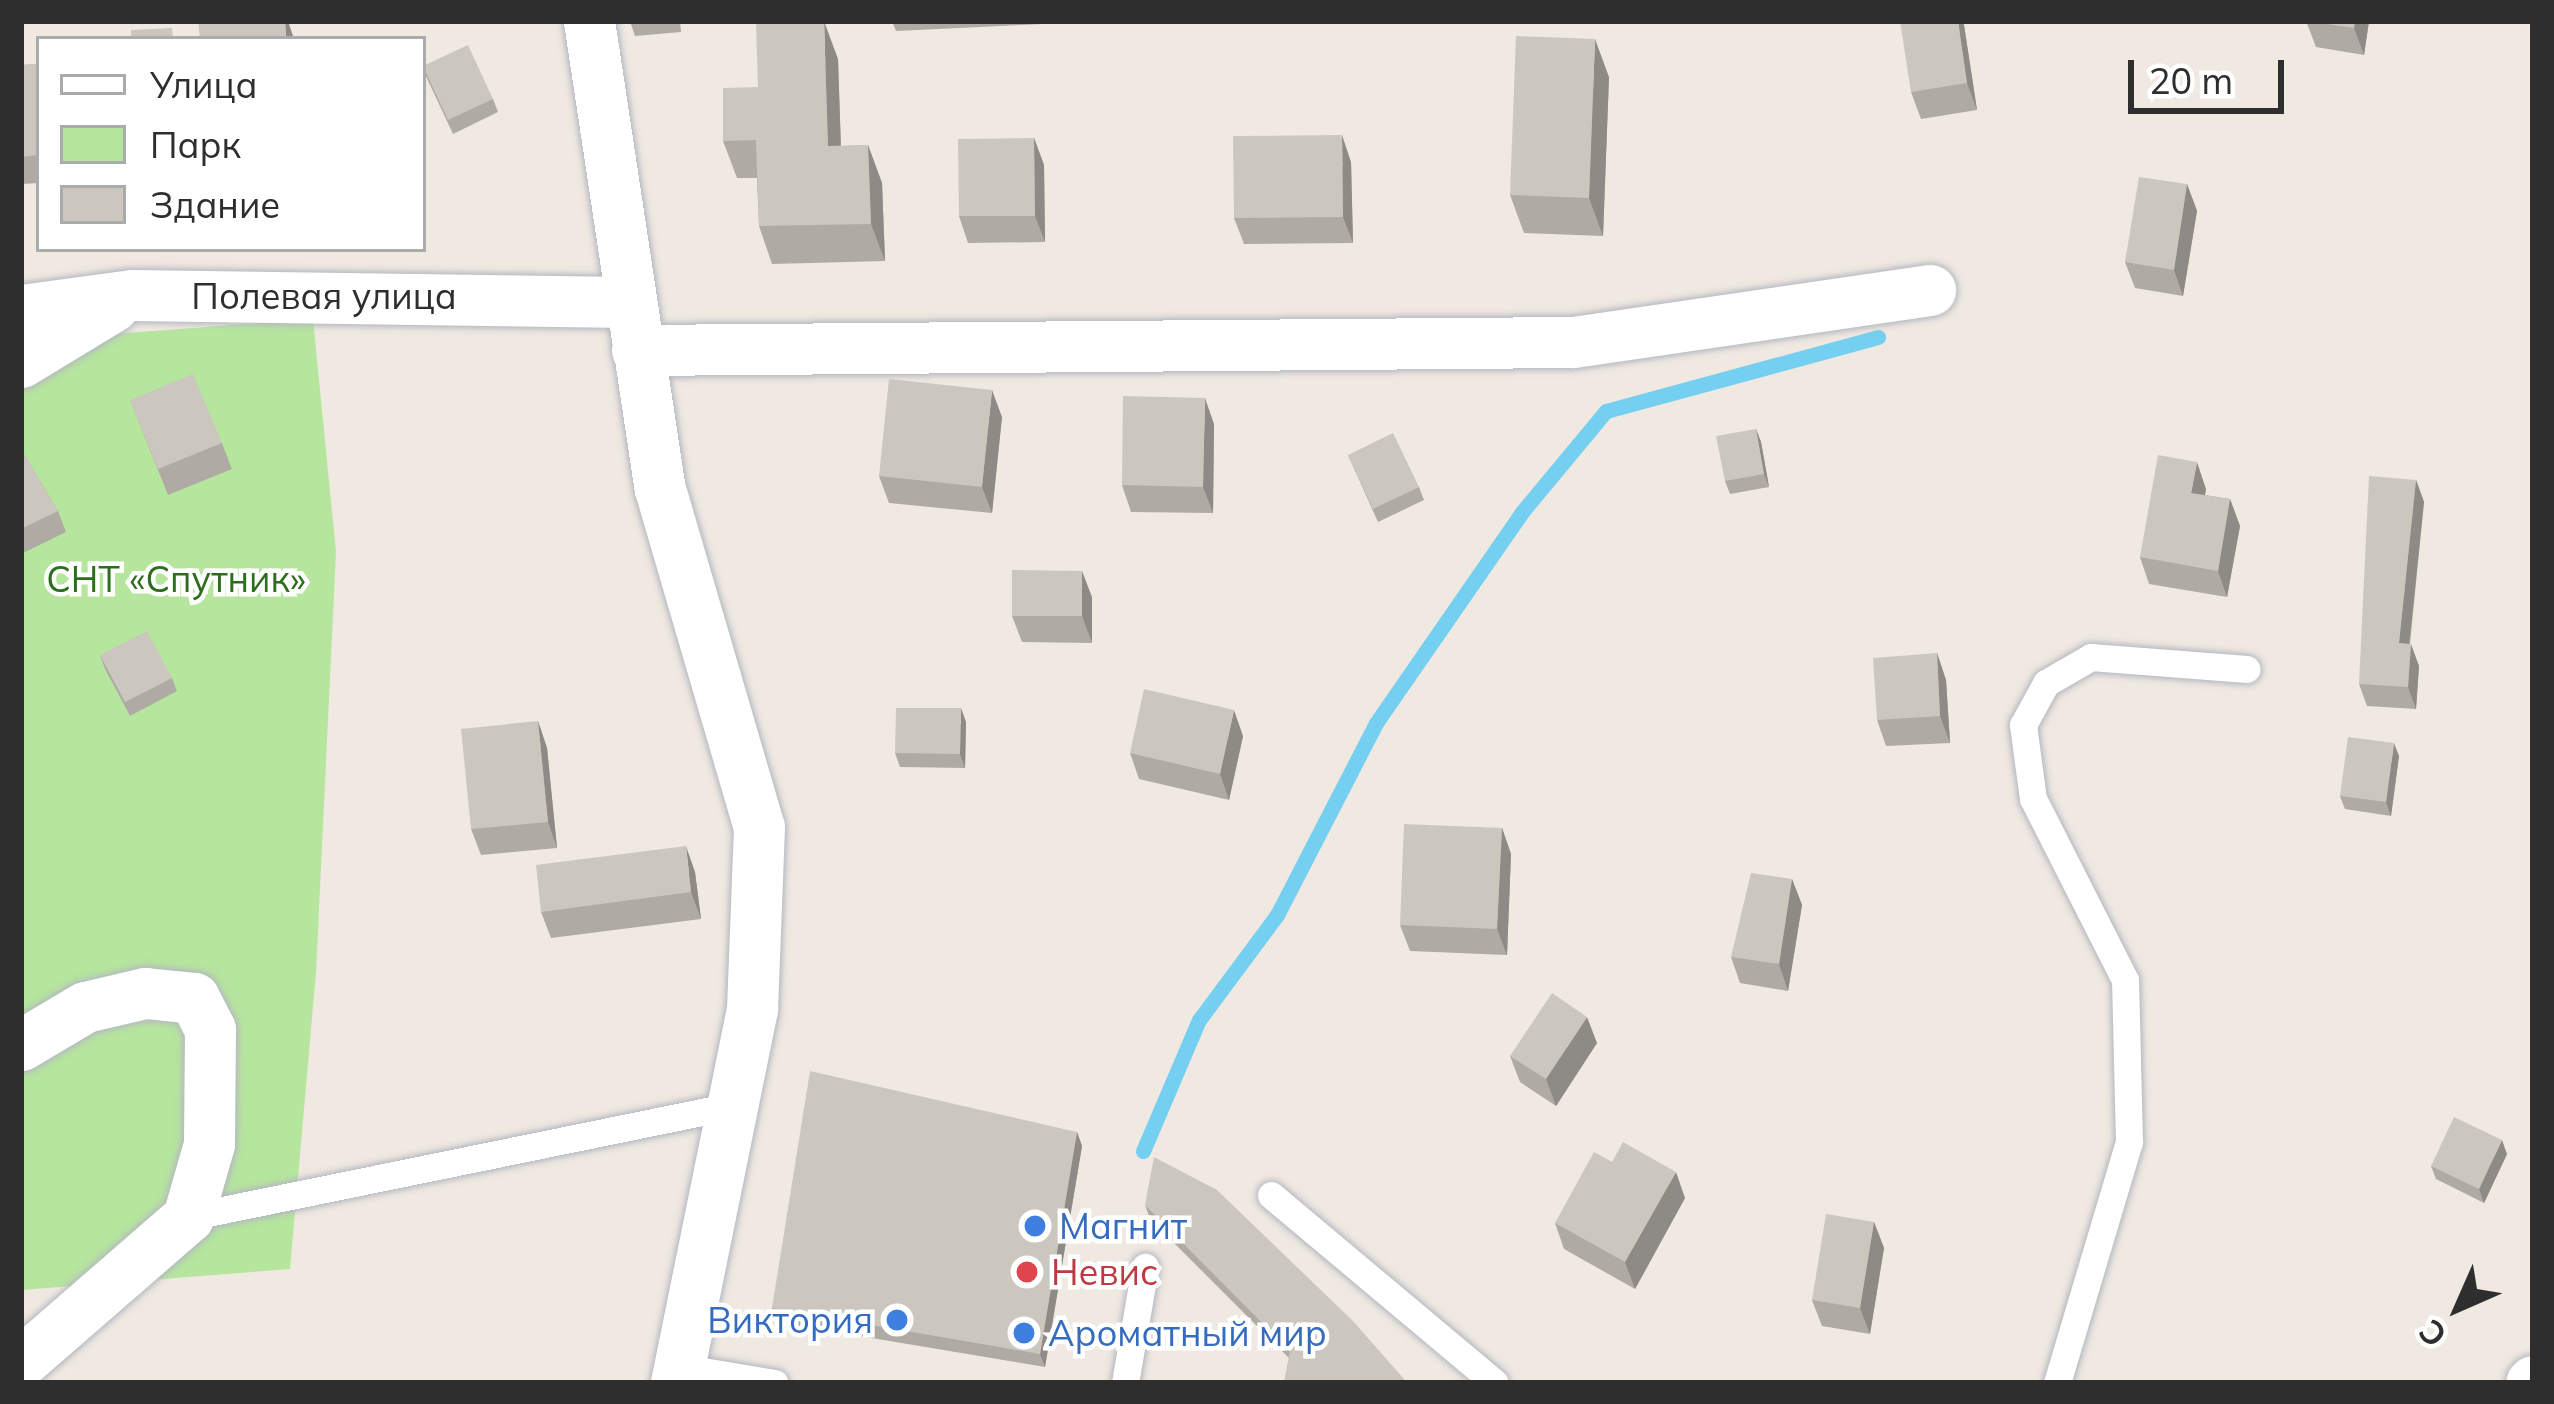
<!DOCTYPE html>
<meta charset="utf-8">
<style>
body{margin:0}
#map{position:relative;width:2554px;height:1404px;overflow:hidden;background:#efe9e1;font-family:Mulish,sans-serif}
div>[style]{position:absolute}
.green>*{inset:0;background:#b6e59e}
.stream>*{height:15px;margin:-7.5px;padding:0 7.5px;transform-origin:7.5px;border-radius:7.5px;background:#75cff0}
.roads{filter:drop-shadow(0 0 3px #b4b7c1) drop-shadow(0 0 3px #b4b7c1)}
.lane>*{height:27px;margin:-13.5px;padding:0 13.5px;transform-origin:13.5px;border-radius:13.5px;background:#fff}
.street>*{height:51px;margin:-25.5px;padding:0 25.5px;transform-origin:25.5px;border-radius:25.5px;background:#fff}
.wall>*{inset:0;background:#afaba4}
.shaded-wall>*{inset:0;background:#8e8b86}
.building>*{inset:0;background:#cbc7bf}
.dots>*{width:33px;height:33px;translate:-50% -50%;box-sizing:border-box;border:6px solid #fff;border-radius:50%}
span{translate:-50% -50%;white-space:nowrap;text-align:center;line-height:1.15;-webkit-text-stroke:9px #fff;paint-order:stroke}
.street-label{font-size:36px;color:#2e2e2e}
.park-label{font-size:36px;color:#2c6e1b}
.shop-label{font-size:36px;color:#366cbe}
.left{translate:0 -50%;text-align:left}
.right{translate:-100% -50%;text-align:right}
.health-label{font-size:36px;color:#be3a42}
.frame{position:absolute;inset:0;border:24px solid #2e2e2e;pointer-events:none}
.legend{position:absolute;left:36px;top:36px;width:390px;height:216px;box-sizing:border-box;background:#fff;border:3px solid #ababab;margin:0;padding:15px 21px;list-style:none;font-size:36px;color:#2e2e2e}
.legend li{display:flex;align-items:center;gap:24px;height:60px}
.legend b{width:60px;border:3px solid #ababab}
.north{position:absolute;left:2398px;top:1248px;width:120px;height:120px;-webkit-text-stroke:9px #fff;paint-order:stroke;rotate:225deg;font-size:33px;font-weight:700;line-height:48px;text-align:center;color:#2e2e2e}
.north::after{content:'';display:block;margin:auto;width:42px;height:54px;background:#2e2e2e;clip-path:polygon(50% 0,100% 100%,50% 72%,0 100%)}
.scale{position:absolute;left:2128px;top:60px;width:156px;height:54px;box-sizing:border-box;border:6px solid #2e2e2e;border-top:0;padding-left:15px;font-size:36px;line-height:42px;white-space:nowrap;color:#2e2e2e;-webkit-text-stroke:9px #fff;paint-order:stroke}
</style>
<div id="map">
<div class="green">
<div style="clip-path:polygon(313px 319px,336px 552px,316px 972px,290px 1269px,21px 1290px,21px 341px)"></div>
</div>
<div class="stream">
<div style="left:1143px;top:1151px;width:142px;rotate:-66.9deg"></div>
<div style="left:1199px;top:1020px;width:131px;rotate:-53.4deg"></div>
<div style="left:1277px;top:915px;width:216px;rotate:-62.7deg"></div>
<div style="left:1376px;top:723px;width:257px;rotate:-55.3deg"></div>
<div style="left:1522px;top:512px;width:131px;rotate:-50.3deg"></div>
<div style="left:1606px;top:411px;width:282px;rotate:-15.2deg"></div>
</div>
<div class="roads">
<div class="lane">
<div style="left:1271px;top:1195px;width:292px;rotate:40deg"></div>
<div style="left:188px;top:1217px;width:554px;rotate:-11.55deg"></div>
<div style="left:679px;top:1367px;width:97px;rotate:9.5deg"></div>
<div style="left:1125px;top:1383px;width:118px;rotate:-80.2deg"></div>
<div style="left:2057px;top:1383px;width:252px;rotate:-73.4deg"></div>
<div style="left:2129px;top:1142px;width:162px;rotate:-91.4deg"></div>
<div style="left:2125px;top:980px;width:203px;rotate:-116.9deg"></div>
<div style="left:2033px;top:799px;width:75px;rotate:-97.7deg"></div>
<div style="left:2023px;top:725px;width:48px;rotate:-61.3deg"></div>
<div style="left:2046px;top:683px;width:52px;rotate:-30deg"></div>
<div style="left:2091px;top:657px;width:156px;rotate:4.4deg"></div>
</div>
<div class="street">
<div style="left:589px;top:21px;width:473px;rotate:81.4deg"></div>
<div style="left:660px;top:489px;width:352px;rotate:73.7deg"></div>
<div style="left:759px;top:827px;width:182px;rotate:92.2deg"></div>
<div style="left:752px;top:1009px;width:382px;rotate:101.5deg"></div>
<div style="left:21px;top:310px;width:112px;rotate:-7.7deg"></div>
<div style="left:132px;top:295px;width:495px;rotate:0.8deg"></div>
<div style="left:637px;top:350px;width:936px;rotate:-0.49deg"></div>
<div style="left:1573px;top:342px;width:361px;rotate:-8.3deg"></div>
<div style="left:21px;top:362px;width:108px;rotate:-31.3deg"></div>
<div style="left:21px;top:1045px;width:74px;rotate:-30.7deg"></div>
<div style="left:85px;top:1007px;width:62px;rotate:-13.1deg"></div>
<div style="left:145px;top:993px;width:49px;rotate:5.8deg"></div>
<div style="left:194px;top:998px;width:35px;rotate:63deg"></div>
<div style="left:210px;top:1029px;width:115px;rotate:90.5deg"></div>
<div style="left:209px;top:1144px;width:76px;rotate:106deg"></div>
<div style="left:188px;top:1217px;width:221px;rotate:139deg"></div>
<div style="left:2531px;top:1383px;width:3px;rotate:-45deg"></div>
</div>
</div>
<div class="wall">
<div style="clip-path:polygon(630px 21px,680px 21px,681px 32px,635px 36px)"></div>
<div style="clip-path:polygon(892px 21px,1043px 21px,1043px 24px,896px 31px)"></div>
<div style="clip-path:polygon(2306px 21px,2369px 21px,2364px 55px,2316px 47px)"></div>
<div style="clip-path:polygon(1964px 25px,1977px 110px,1921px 119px,1911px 92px)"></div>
<div style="clip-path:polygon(838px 59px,841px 146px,868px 145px,882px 183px,885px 261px,772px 264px,759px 226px,757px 178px,737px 178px,723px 141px,758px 87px)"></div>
<div style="clip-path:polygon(39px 64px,39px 183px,21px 184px,21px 65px)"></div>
<div style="clip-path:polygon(423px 70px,493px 99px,498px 112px,453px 134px)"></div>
<div style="clip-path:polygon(1609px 77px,1603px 236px,1524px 233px,1510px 195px)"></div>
<div style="clip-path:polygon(1034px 138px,1044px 165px,1045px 242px,968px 243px,959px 216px)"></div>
<div style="clip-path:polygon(1351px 162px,1353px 243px,1244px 244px,1234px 218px)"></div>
<div style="clip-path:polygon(2187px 184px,2197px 211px,2183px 296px,2135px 288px,2125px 262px)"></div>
<div style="clip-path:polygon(130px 400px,222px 443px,232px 469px,168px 495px)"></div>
<div style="clip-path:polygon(1002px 417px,992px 513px,889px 503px,879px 476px)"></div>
<div style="clip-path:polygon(1214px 424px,1213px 513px,1131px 512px,1122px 485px)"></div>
<div style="clip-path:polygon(1756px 429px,1761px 442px,1769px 487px,1730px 494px,1725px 481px)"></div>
<div style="clip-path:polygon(21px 449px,58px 511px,66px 532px,21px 554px)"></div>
<div style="clip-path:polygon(1348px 455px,1419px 487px,1424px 500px,1378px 522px)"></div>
<div style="clip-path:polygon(2416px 480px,2424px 502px,2410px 644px,2419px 666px,2416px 709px,2367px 706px,2359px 684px)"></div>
<div style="clip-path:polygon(2206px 489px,2205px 495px,2230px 499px,2240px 526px,2227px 597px,2149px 584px,2140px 557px)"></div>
<div style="clip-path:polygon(1092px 597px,1092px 643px,1022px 642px,1012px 616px)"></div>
<div style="clip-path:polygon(1937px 653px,1946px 680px,1950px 743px,1886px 746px,1877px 720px)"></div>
<div style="clip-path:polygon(100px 655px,172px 678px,177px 691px,130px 716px,105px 669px)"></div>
<div style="clip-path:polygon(538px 721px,547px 748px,557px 848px,481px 855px,471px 829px)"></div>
<div style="clip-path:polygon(966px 722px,965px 768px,900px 767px,895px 753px)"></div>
<div style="clip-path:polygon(1243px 736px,1229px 800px,1139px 779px,1130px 753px)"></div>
<div style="clip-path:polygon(2399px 756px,2391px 816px,2345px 809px,2340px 796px)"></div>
<div style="clip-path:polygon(1502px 828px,1511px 854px,1507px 955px,1410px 951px,1400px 925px)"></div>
<div style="clip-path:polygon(695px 872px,701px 919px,551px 938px,541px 912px)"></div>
<div style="clip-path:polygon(1792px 879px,1802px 905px,1788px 991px,1740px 983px,1731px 957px)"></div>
<div style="clip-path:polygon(1597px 1043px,1556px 1106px,1520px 1082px,1510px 1056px)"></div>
<div style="clip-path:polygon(1077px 1132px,1082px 1146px,1045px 1367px,776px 1322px,772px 1308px)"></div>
<div style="clip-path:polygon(2507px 1154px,2484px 1203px,2436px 1179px,2431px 1166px)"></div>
<div style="clip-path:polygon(1612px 1162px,1685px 1198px,1635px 1289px,1564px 1249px,1555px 1223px)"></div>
<div style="clip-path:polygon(1145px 1205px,1404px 1379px,1405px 1383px,1284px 1383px,1289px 1358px,1150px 1219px)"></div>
<div style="clip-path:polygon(1874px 1222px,1884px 1248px,1870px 1334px,1822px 1326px,1812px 1300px)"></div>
</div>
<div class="shaded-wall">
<div style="clip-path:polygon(285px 21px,288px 21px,294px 39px,286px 39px)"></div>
<div style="clip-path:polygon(824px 21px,838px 59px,842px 184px,828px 146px)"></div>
<div style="clip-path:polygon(1958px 21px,1963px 21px,1964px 25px,1977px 110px,1967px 83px)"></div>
<div style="clip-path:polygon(2355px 21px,2369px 21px,2364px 55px,2354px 28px)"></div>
<div style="clip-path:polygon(1595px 39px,1609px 77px,1603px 236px,1589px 198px)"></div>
<div style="clip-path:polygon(1342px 135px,1351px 162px,1353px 243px,1343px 217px)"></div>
<div style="clip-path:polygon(1034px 138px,1044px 165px,1045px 242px,1035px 216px)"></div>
<div style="clip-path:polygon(868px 145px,882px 183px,885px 261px,871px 224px)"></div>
<div style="clip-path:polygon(2187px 184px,2197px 211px,2183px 296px,2174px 270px)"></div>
<div style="clip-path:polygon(992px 390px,1002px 417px,992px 513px,982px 487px)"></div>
<div style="clip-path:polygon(1205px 398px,1214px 424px,1213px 513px,1203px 487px)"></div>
<div style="clip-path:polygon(1756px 429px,1761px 442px,1769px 487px,1764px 474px)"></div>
<div style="clip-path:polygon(2197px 462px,2206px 489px,2201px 519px,2191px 493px)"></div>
<div style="clip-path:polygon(2416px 480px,2424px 502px,2407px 665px,2399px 643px)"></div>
<div style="clip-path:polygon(2230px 499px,2240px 526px,2227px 597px,2218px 571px)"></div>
<div style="clip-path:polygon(1082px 571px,1092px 597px,1092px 643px,1082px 616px)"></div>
<div style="clip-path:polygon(2411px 644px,2419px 666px,2416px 709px,2408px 687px)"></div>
<div style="clip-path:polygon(1937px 653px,1946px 680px,1950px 743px,1940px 716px)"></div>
<div style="clip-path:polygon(961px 708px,966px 722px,965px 768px,960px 754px)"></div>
<div style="clip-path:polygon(1234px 710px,1243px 736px,1229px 800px,1220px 774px)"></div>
<div style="clip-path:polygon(538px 721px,547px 748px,557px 848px,548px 822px)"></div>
<div style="clip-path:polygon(2394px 743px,2399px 756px,2391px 816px,2386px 802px)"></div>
<div style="clip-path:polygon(1502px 828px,1511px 854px,1507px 955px,1497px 929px)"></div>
<div style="clip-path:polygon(686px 846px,695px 872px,701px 919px,691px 892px)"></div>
<div style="clip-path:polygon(1792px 879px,1802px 905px,1788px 991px,1779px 964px)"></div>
<div style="clip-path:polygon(1587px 1017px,1597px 1043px,1556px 1106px,1546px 1079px)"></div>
<div style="clip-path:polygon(1077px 1132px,1082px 1146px,1045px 1367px,1040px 1354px)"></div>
<div style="clip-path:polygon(2502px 1140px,2507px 1154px,2484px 1203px,2479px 1189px)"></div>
<div style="clip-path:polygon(1676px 1172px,1685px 1198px,1635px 1289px,1625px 1262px)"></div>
<div style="clip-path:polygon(1874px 1222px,1884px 1248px,1870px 1334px,1860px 1308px)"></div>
</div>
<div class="building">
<div style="clip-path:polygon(198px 21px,285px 21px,286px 39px,200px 39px)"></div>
<div style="clip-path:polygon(824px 21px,828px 146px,868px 145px,871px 224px,759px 226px,756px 140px,723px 141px,723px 88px,758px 87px,756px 22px)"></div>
<div style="clip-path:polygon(1900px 21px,1958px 21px,1967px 83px,1911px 92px)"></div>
<div style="clip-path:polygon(2306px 21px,2355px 21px,2354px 28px)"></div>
<div style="clip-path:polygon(172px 28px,173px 39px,131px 39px,131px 30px)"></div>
<div style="clip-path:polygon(1516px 36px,1595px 39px,1589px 198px,1510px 195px)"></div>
<div style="clip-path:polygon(468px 45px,493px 99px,448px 120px,423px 66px)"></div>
<div style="clip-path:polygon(39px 64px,39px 155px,21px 157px,21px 65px)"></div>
<div style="clip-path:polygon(1342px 135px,1343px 217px,1234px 218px,1233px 136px)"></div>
<div style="clip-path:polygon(1034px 138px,1035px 216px,959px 216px,958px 139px)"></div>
<div style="clip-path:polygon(2139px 177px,2187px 184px,2174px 270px,2125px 262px)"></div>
<div style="clip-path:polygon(193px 374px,222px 443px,158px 469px,130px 400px)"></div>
<div style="clip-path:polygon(889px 379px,992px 390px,982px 487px,879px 476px)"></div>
<div style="clip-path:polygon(1123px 396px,1205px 398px,1203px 487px,1122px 485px)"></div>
<div style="clip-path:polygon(1756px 429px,1764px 474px,1725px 481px,1716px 436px)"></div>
<div style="clip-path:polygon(1393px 433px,1419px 487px,1373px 509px,1348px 455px)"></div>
<div style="clip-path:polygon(21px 449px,58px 511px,21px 529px)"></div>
<div style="clip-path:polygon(2158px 455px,2197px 462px,2191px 493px,2230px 499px,2218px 571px,2140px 557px)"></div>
<div style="clip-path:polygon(2369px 476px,2416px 480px,2399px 643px,2411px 644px,2408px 687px,2359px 684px)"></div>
<div style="clip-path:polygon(1012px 570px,1082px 571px,1082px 616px,1012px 616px)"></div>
<div style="clip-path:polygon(147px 631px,172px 678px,125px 702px,100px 655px)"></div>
<div style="clip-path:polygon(1937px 653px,1940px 716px,1877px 720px,1873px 658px)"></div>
<div style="clip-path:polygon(1144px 689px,1234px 710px,1220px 774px,1130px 753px)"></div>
<div style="clip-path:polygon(896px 708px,961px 708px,960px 754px,895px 753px)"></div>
<div style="clip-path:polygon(538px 721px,548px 822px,471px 829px,461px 729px)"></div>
<div style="clip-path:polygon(2348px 737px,2394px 743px,2386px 802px,2340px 796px)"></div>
<div style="clip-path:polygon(1404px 824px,1502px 828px,1497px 929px,1400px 925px)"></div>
<div style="clip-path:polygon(686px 846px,691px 892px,541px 912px,536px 865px)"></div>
<div style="clip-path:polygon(1751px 873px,1792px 879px,1779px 964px,1731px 957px)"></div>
<div style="clip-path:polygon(1552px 993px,1587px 1017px,1546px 1079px,1510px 1056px)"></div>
<div style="clip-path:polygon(810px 1071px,1077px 1132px,1040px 1354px,772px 1308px)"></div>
<div style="clip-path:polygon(2454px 1117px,2502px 1140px,2479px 1189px,2431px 1166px)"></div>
<div style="clip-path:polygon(1623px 1142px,1676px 1172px,1625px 1262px,1555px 1223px,1594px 1152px,1612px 1162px)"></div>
<div style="clip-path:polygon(1154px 1157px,1217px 1190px,1353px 1321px,1404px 1379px,1403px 1383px,1284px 1383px,1290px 1351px,1145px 1205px)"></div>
<div style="clip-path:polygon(1826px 1214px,1874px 1222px,1860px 1308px,1812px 1300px)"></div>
</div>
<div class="dots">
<div style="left:1035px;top:1226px;background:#3f7fe0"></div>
<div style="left:1027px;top:1272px;background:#e0444e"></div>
<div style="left:897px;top:1320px;background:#3f7fe0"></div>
<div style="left:1024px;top:1333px;background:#3f7fe0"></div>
</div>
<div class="street-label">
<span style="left:324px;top:296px">Полевая улица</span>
</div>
<div class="park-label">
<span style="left:176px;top:579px">СНТ «Спутник»</span>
</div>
<div class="shop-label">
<span class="left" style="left:1059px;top:1226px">Магнит</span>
<span class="right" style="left:873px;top:1320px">Виктория</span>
<span class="left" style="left:1048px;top:1333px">Ароматный мир</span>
</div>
<div class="health-label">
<span class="left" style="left:1051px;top:1272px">Невис</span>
</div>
<div class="frame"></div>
<ul class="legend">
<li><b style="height:15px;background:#fff"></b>Улица</li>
<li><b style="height:33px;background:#b6e59e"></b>Парк</li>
<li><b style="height:33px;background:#cbc7bf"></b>Здание</li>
</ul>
<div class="north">С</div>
<div class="scale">20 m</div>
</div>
